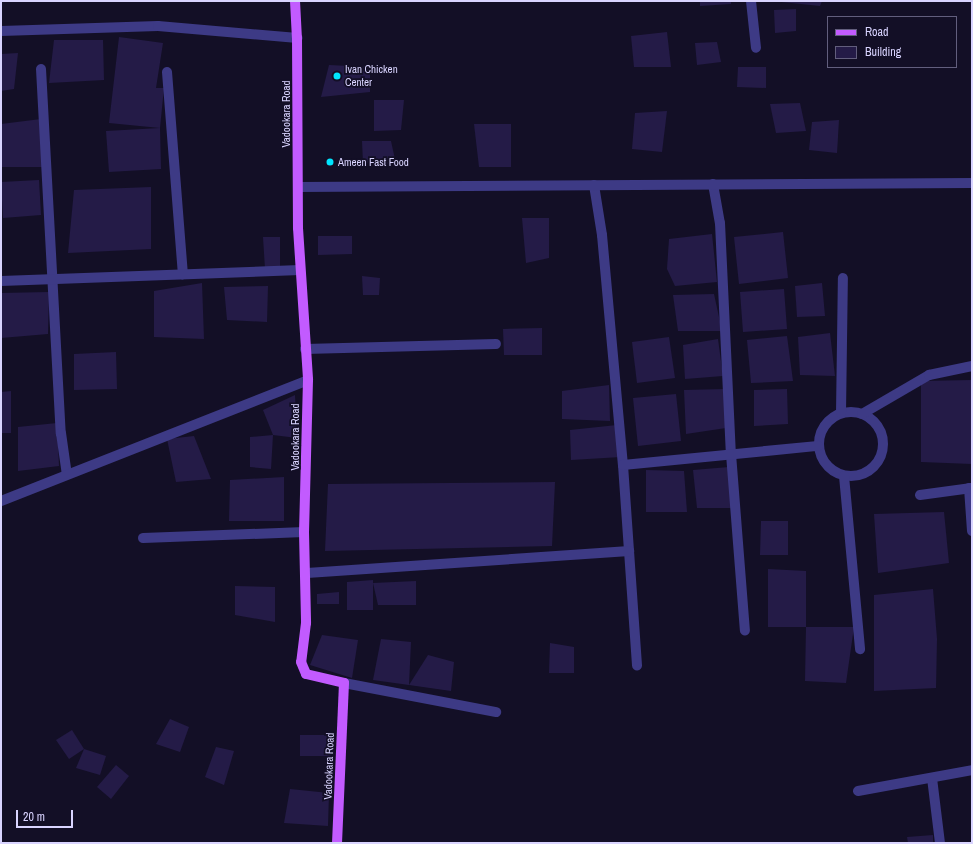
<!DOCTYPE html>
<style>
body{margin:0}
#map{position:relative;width:973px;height:844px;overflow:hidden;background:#130f26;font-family:"Archivo Narrow",sans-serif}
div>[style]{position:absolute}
.building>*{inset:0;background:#241b47}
.minor>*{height:10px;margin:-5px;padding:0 5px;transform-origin:5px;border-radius:5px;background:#3d3a85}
.minor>.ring{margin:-5px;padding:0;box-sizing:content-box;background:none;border:10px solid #3d3a85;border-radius:50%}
.major>*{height:10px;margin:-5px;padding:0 5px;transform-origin:5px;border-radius:5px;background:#c25bff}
.dots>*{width:11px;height:11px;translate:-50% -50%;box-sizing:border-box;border:2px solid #130f26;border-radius:50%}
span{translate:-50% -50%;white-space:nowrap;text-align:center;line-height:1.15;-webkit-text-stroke:3.5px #130f26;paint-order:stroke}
.poi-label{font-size:11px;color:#d9d4ff}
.left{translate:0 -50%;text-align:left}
.street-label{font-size:11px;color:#d9d4ff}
.frame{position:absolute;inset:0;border:2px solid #d9d4ff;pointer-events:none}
.legend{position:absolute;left:827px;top:16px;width:130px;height:52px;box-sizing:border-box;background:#130f26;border:1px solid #625e7d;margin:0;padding:5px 7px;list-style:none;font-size:12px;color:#d9d4ff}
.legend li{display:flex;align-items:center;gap:8px;height:20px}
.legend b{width:20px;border:1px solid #625e7d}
.scale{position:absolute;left:16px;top:810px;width:57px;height:18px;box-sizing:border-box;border:2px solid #d9d4ff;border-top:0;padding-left:5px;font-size:12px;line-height:14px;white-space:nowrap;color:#d9d4ff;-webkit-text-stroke:3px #130f26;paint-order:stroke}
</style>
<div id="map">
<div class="building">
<div style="clip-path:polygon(700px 1px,731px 1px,731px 4px,700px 6px)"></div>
<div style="clip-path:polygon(772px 1px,822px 1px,820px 6px)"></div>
<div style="clip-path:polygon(796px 9px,796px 31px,775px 33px,774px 10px)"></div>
<div style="clip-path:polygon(667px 32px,671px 67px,634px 67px,631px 36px)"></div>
<div style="clip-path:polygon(119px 37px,163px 43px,156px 88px,164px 88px,160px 128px,109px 123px)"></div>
<div style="clip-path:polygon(54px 40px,103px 40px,104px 80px,49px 83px)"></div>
<div style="clip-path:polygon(717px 42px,721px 62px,697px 65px,695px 43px)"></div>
<div style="clip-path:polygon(18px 53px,14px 89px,1px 91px,1px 54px)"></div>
<div style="clip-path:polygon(329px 65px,370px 67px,370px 92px,321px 97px)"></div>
<div style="clip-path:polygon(738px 67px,766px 67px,766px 88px,737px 87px)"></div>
<div style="clip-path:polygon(374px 100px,404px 100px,401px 130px,374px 131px)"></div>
<div style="clip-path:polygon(800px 103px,806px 131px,776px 133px,770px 104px)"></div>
<div style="clip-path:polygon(667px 111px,662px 152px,632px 149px,635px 113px)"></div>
<div style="clip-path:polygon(41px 119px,44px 167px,1px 167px,1px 124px)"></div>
<div style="clip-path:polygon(839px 120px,837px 153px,809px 150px,812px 122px)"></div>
<div style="clip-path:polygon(474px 124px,511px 124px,511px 167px,479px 167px)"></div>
<div style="clip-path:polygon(160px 128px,161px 169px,109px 172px,106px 131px)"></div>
<div style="clip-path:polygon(362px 141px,391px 141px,396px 164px,363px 163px)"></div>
<div style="clip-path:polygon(39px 180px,41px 215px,3px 218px,1px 182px)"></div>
<div style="clip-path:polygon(151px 187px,151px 249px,68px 253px,74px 190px)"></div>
<div style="clip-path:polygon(522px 218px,549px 218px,549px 258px,526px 263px)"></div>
<div style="clip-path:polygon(783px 232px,788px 278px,739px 284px,734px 237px)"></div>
<div style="clip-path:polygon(712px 234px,717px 282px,675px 286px,667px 269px,669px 239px)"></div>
<div style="clip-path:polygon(318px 236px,352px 236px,352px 254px,318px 255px)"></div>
<div style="clip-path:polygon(263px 237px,280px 237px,280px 269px,265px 269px)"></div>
<div style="clip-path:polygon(362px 276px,380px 278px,379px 295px,363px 295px)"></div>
<div style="clip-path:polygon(202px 283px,204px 339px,154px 337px,154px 291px)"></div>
<div style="clip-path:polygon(822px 283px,825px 316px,797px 317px,795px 286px)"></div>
<div style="clip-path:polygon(268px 286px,267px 322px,227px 320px,224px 287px)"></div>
<div style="clip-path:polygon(784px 289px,787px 329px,743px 332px,740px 292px)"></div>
<div style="clip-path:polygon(49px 292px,48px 334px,1px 338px,1px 293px)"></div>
<div style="clip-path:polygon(714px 294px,722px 331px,678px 331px,673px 295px)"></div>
<div style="clip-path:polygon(542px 328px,542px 355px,504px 355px,503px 329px)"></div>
<div style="clip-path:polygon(830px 333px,835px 376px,800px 375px,798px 337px)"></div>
<div style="clip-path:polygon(787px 336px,793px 381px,751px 383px,747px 340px)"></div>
<div style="clip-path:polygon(669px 337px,675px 378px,637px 383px,632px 342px)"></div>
<div style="clip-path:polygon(718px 339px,723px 376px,685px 379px,683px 345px)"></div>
<div style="clip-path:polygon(116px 352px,117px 389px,74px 390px,74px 354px)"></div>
<div style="clip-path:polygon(972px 380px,972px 464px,921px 462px,921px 381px)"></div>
<div style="clip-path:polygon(609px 385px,610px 421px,562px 419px,562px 391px)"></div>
<div style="clip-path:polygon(726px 389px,726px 428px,686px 434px,684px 390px)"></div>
<div style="clip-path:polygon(787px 389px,788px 424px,754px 426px,754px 390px)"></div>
<div style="clip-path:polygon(11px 391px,11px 433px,1px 433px,1px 392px)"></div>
<div style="clip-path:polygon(676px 394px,681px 441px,638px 446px,633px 398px)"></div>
<div style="clip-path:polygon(295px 395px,297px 438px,273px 435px,263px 410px)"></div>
<div style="clip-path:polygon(57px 423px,59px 466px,18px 471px,18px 427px)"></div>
<div style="clip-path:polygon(617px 425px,621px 457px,571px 460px,570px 430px)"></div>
<div style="clip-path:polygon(273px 435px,271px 469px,250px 467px,250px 437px)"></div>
<div style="clip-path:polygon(194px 436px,211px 479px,176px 482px,167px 439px)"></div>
<div style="clip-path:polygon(729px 467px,736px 508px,697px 508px,693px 470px)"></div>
<div style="clip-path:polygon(646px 470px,684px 471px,687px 512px,646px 512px)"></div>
<div style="clip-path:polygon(284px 477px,284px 521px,229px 521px,230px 480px)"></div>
<div style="clip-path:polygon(555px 482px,552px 546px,325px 551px,328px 484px)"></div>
<div style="clip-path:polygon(944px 512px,949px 563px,878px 573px,874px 514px)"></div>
<div style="clip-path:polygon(761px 521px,788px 521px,788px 555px,760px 555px)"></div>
<div style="clip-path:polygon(768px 569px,806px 571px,806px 627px,768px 627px)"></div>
<div style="clip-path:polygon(373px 580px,373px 610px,347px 610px,347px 582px)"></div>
<div style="clip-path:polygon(416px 581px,416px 605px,378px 605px,373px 583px)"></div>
<div style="clip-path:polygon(235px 586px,275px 587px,275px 622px,235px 615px)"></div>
<div style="clip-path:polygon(933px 589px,937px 639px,936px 688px,874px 691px,874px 595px)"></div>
<div style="clip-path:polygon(339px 592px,339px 604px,317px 604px,317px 594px)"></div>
<div style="clip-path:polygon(806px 627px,854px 627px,846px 683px,805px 681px)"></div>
<div style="clip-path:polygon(322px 635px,358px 640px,352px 678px,310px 665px)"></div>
<div style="clip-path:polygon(381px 639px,411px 642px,409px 685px,373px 680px)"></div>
<div style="clip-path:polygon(550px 643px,574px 647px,574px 673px,549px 673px)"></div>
<div style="clip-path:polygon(428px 655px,454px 662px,451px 691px,409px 685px)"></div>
<div style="clip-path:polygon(170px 719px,189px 727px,180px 752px,156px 744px)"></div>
<div style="clip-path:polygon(72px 730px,84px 749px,69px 759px,56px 740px)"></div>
<div style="clip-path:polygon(300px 735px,333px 735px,333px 756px,300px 756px)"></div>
<div style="clip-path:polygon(216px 747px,234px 751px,224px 785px,205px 777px)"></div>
<div style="clip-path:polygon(84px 749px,106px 756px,100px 775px,76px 768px)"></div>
<div style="clip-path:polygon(116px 765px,129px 776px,111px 799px,97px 787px)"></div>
<div style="clip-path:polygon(290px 789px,329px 793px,328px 826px,284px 823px)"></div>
<div style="clip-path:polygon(933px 835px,933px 843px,908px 843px,907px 837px)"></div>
</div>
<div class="minor">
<div style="left:751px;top:1px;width:47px;rotate:83.9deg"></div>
<div style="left:1px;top:31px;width:157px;rotate:-1.8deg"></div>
<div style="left:158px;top:26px;width:140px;rotate:4.9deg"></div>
<div style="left:41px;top:69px;width:365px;rotate:86.9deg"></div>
<div style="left:61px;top:433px;width:42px;rotate:81.9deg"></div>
<div style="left:167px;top:72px;width:203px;rotate:85.5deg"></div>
<div style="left:713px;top:184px;width:40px;rotate:80deg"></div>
<div style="left:720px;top:223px;width:231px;rotate:87.3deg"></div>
<div style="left:731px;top:454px;width:177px;rotate:85.5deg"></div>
<div style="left:594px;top:185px;width:51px;rotate:80.9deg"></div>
<div style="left:602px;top:235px;width:231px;rotate:84.8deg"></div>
<div style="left:623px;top:465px;width:201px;rotate:86deg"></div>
<div style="left:298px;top:187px;width:674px;rotate:-0.34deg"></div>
<div style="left:1px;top:281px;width:299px;rotate:-2.1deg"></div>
<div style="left:305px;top:349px;width:191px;rotate:-1.5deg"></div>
<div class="ring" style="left:819px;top:412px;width:54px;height:54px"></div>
<div style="left:841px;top:413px;width:135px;rotate:-89.2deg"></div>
<div style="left:862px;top:414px;width:78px;rotate:-30.2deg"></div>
<div style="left:929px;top:375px;width:44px;rotate:-11.8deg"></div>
<div style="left:623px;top:465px;width:196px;rotate:-5.6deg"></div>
<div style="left:844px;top:476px;width:174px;rotate:84.7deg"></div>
<div style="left:969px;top:488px;width:43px;rotate:86deg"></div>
<div style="left:920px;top:495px;width:52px;rotate:-7.7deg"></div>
<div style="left:1px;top:501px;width:330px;rotate:-21.5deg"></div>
<div style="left:143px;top:538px;width:161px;rotate:-2.1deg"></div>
<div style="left:307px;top:573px;width:323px;rotate:-3.9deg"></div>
<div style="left:344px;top:683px;width:155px;rotate:10.8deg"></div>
<div style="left:932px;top:778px;width:65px;rotate:83deg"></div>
<div style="left:858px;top:791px;width:116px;rotate:-10.4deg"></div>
</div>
<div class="major">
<div style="left:295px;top:1px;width:37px;rotate:87deg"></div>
<div style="left:297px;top:38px;width:190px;rotate:89.7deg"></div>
<div style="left:298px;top:228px;width:152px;rotate:86.2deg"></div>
<div style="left:308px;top:380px;width:152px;rotate:91.5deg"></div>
<div style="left:304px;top:532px;width:91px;rotate:88.7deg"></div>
<div style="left:306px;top:623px;width:39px;rotate:97deg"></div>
<div style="left:301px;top:662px;width:13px;rotate:67deg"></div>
<div style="left:306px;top:674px;width:39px;rotate:13deg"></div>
<div style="left:344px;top:683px;width:160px;rotate:92.5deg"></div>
</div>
<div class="dots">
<div style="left:337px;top:76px;background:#00e5ff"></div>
<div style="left:330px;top:162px;background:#00e5ff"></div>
</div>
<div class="poi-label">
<span class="left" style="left:345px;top:76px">Ivan Chicken<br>Center</span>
<span class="left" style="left:338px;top:162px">Ameen Fast Food</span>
</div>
<div class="street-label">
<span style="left:286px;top:114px;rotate:-90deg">Vadookara Road</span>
<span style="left:295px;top:437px;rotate:-90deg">Vadookara Road</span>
<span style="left:329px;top:766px;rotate:-88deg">Vadookara Road</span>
</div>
<div class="frame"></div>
<ul class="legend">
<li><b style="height:5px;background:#c25bff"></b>Road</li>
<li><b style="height:11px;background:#241b47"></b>Building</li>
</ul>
<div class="scale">20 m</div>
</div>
